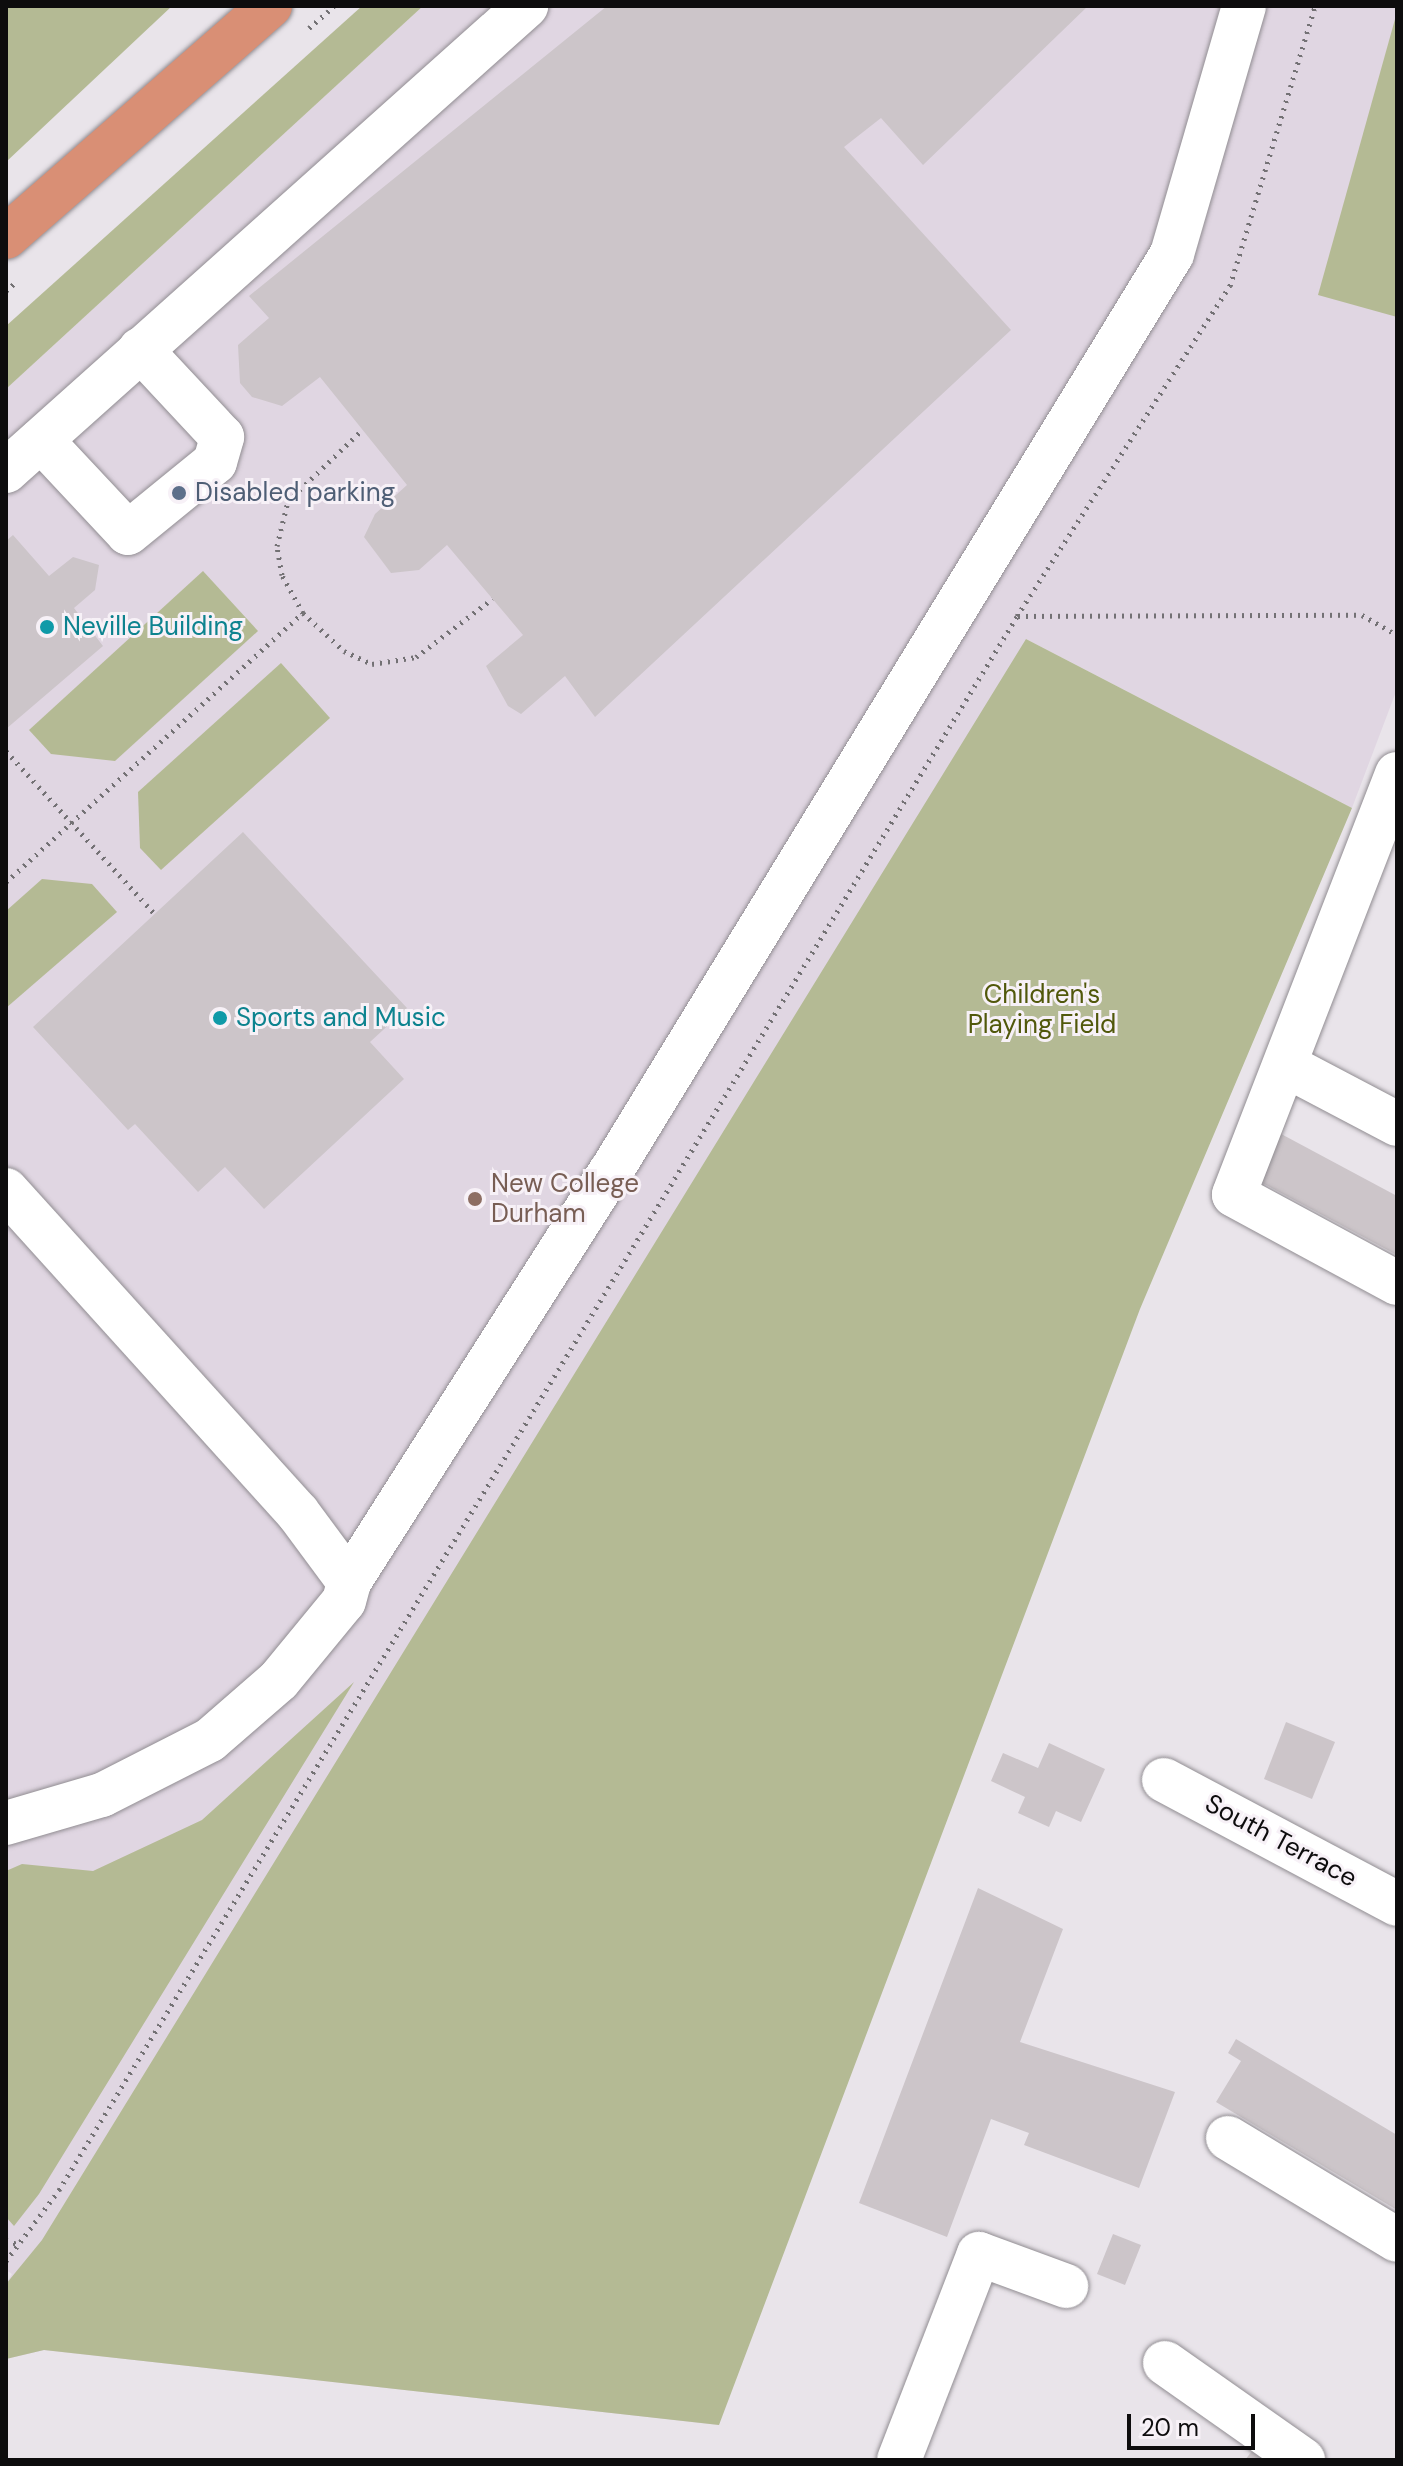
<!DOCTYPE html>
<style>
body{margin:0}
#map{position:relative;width:1403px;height:2466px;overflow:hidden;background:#e9e4ea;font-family:"DM Sans",sans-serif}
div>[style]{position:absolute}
.built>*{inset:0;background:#e0d6e2}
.green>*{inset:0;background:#b4ba94}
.building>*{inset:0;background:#ccc5c9}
.path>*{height:5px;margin-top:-2.5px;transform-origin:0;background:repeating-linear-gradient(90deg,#737174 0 2px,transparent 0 8px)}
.roads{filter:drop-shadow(0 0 2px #918d92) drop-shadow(0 0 2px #918d92)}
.minor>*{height:44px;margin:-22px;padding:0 22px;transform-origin:22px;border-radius:22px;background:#fff}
.highway>*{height:44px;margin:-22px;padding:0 22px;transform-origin:22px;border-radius:22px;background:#d98f75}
.dots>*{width:22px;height:22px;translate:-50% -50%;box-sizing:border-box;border:4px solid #f7f1f7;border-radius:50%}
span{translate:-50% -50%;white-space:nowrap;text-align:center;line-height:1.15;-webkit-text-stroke:6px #f7f1f7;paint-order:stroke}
.service-label{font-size:26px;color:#4e5e75}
.left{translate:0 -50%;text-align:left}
.culture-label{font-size:26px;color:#0d838f}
.park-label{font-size:26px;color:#51580b}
.education-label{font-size:26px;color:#785e54}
.street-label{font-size:26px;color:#0d0c0d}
.frame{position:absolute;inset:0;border:8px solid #0d0c0d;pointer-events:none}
.scale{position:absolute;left:1127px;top:2414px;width:128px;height:36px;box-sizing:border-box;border:4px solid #0d0c0d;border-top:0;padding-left:10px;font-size:24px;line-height:28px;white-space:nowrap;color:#0d0c0d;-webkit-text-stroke:6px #f7f1f7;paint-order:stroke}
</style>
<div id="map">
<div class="built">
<div style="clip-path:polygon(423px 6px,1397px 6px,1397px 689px,1352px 808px,1026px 639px,719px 2425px,44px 2350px,6px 2359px,6px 2284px,12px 2274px,6px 2270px,6px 389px)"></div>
</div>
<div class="green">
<div style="clip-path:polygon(6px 6px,172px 6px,6px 162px)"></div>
<div style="clip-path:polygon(362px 6px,423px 6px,6px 389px,6px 326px)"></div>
<div style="clip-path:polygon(1397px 12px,1397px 317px,1318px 295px)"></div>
<div style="clip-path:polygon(203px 571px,258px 631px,115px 761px,51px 754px,29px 730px)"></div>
<div style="clip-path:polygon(1026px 639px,1352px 808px,1140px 1309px,719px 2425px,44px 2350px,6px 2359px,6px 2284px,42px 2240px)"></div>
<div style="clip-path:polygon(281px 663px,330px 718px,161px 870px,140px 848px,138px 792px)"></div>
<div style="clip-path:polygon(42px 879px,92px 884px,117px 912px,6px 1008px,6px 911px)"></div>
<div style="clip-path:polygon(354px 1682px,39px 2194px,14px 2226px,6px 2217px,6px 1871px,22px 1864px,93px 1871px,202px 1820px)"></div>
</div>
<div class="building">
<div style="clip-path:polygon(607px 6px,1088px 6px,923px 165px,881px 118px,844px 147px,1011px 330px,595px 717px,565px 676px,521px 714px,508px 706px,486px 666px,523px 635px,447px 545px,419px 570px,391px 573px,364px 537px,375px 514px,407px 485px,320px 377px,282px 406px,252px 397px,240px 383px,238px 345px,269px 318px,249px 296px)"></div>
<div style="clip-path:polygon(13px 535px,49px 576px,73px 557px,99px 565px,95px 590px,74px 608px,103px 646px,6px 729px,6px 541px)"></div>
<div style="clip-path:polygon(243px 832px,407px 1008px,370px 1042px,404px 1079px,264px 1209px,225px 1167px,198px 1192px,135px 1124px,128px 1130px,33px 1027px)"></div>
<div style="clip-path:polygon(1268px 1127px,1397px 1196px,1397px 1255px,1244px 1173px)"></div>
<div style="clip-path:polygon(1286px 1722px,1335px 1742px,1312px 1799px,1264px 1779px)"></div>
<div style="clip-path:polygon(1049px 1743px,1105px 1769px,1081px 1822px,1056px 1811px,1049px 1827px,1018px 1813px,1025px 1797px,991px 1781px,1003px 1753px,1038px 1768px)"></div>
<div style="clip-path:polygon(978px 1888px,1063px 1929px,1020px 2042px,1175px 2092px,1139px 2188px,1024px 2145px,1029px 2133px,991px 2119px,947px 2237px,859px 2203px)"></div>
<div style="clip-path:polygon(1236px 2039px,1397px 2135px,1397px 2210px,1216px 2102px,1241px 2061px,1228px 2053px)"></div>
<div style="clip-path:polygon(1113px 2234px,1141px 2245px,1125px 2285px,1097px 2274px)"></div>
<div style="clip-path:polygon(1256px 2446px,1275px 2460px,1245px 2460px)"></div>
</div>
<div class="path">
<div style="left:309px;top:28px;width:33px;rotate:-41deg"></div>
<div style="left:6px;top:291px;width:15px;rotate:-42deg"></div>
<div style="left:303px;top:613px;width:56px;rotate:42.8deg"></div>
<div style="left:344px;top:651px;width:31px;rotate:25deg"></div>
<div style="left:372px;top:664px;width:45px;rotate:-9deg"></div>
<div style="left:416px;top:657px;width:96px;rotate:-37.3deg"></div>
<div style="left:1018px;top:616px;width:344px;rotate:-0.2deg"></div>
<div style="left:1362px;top:615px;width:40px;rotate:29.7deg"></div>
<div style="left:6px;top:751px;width:221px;rotate:47.6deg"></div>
<div style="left:6px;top:882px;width:401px;rotate:-42.2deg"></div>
<div style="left:303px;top:613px;width:43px;rotate:-118.9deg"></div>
<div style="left:282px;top:575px;width:29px;rotate:-100deg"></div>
<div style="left:277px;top:546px;width:46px;rotate:-76.3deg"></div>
<div style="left:288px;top:501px;width:103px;rotate:-43.8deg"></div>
<div style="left:6px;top:2240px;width:15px;rotate:20deg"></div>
<div style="left:6px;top:2261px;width:89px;rotate:-53.3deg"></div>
<div style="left:59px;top:2190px;width:1843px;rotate:-58.67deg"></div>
<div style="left:1017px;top:616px;width:393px;rotate:-57.2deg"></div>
<div style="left:1230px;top:286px;width:293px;rotate:-73.1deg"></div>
</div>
<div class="roads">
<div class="minor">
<div style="left:41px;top:440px;width:127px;rotate:46.9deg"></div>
<div style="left:128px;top:533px;width:112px;rotate:-39.2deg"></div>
<div style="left:215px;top:462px;width:26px;rotate:-74deg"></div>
<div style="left:222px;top:437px;width:120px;rotate:-133deg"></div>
<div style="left:6px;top:471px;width:698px;rotate:-41.8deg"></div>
<div style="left:1397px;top:774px;width:451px;rotate:111.2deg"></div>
<div style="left:1234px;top:1195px;width:185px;rotate:28.4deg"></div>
<div style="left:1287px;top:1066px;width:124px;rotate:27.8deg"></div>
<div style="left:6px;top:1190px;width:435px;rotate:47.9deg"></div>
<div style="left:298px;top:1513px;width:86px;rotate:53.5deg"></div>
<div style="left:1164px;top:1780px;width:264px;rotate:28deg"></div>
<div style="left:6px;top:1823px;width:100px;rotate:-16.3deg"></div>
<div style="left:102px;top:1795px;width:121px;rotate:-27deg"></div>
<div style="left:210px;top:1740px;width:91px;rotate:-41deg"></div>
<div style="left:279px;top:1680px;width:102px;rotate:-50.6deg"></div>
<div style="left:344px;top:1601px;width:20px;rotate:-75deg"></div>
<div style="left:349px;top:1582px;width:485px;rotate:-57.5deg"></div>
<div style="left:610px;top:1173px;width:1077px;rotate:-58.55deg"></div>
<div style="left:1172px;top:254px;width:258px;rotate:-73.8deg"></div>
<div style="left:1228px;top:2138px;width:197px;rotate:31.1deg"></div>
<div style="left:1165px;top:2363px;width:169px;rotate:35.1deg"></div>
<div style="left:899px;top:2460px;width:221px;rotate:-68.8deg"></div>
<div style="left:979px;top:2254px;width:93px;rotate:20.2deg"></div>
</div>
<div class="highway">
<div style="left:6px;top:237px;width:351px;rotate:-41.2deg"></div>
</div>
</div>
<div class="dots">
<div style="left:179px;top:493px;background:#5c6f8a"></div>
<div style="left:47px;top:627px;background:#0f9aa8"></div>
<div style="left:220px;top:1018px;background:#0f9aa8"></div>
<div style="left:475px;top:1199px;background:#8d6e63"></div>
</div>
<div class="service-label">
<span class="left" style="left:195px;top:493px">Disabled parking</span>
</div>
<div class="culture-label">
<span class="left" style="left:63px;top:627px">Neville Building</span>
<span class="left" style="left:236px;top:1018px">Sports and Music</span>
</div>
<div class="park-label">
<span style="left:1042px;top:1010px">Children's<br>Playing Field</span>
</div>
<div class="education-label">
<span class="left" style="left:491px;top:1199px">New College<br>Durham</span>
</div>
<div class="street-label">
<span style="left:1281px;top:1841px;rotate:28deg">South Terrace</span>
</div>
<div class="frame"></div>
<div class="scale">20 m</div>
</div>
